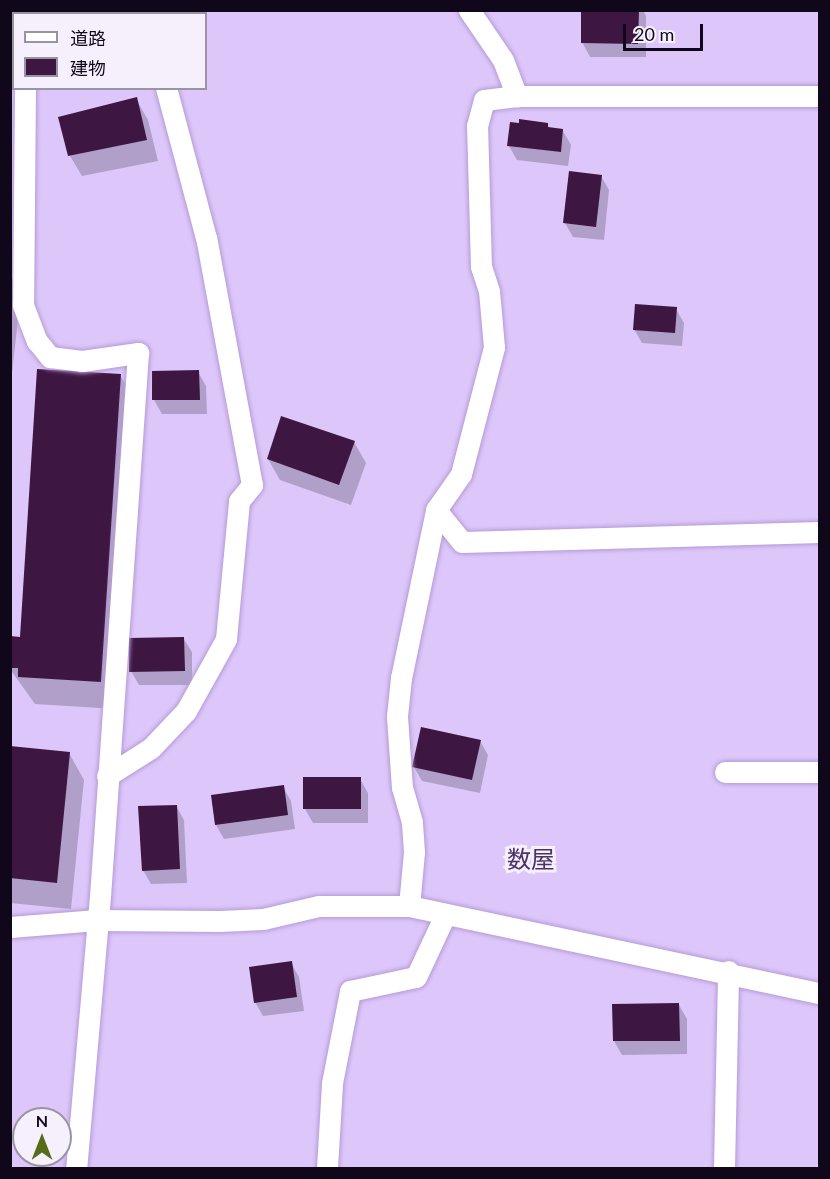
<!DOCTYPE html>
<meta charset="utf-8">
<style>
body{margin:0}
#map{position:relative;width:830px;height:1179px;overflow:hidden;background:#ddc7fa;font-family:Lato,"Noto Sans JP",sans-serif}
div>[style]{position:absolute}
.shadow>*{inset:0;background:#0003}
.building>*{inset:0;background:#3e1642}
.roads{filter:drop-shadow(0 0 2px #b59bd7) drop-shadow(0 0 2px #b59bd7)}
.minor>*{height:21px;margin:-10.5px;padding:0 10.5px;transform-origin:10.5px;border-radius:10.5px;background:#fff}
span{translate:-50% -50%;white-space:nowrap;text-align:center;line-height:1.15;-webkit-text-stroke:6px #f6f0fd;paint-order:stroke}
.quarter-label{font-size:24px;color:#4b3266}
.frame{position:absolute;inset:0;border:12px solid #11071b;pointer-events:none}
.legend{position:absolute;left:12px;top:12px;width:195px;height:78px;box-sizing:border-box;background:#f6f0fd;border:2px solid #9a93a3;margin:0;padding:8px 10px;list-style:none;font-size:18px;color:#11071b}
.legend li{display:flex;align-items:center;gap:12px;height:30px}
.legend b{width:30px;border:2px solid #9a93a3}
.north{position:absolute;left:12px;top:1107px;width:60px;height:60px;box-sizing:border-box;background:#f6f0fd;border:2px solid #9a93a3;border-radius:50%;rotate:0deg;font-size:16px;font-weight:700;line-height:24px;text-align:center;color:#11071b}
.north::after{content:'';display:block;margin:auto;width:21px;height:27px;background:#566c1c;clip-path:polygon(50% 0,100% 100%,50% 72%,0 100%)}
.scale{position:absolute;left:623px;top:24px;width:80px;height:27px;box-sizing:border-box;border:3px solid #11071b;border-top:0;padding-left:8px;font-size:18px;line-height:21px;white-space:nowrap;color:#11071b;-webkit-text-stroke:4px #f6f0fd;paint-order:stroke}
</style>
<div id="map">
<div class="shadow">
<div style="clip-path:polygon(583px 10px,643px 10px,646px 16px,646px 57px,590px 57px,582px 42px)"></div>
<div style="clip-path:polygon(136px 99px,148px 120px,158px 161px,82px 176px,70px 156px)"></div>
<div style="clip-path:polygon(547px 124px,550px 129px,563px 131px,571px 145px,568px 166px,517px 160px,509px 146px)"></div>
<div style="clip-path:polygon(601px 176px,609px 190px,604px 240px,573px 237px,565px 223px)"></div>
<div style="clip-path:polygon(10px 275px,21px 293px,10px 391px)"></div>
<div style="clip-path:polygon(676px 309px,684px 323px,682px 346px,642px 343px,634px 329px)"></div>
<div style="clip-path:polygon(154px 372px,198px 372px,206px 386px,207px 414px,162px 414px,154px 400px)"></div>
<div style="clip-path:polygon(120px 375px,136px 402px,116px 709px,35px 704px,10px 669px,10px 657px,22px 639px)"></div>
<div style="clip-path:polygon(354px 442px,366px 463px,351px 505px,280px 480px,268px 459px)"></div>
<div style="clip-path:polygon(183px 638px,192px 652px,192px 685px,139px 685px,131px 671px)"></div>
<div style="clip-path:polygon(480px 741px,488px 755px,480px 793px,422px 781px,414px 767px)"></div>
<div style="clip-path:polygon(10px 747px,69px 753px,84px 780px,71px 909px,10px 903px)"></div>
<div style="clip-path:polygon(360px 779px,368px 793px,368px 823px,313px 823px,305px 809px)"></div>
<div style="clip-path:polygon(283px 787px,291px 801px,295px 829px,224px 839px,216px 825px,212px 797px)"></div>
<div style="clip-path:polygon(176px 806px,184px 820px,187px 883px,151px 884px,143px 870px)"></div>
<div style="clip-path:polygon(291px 963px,299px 977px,304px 1011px,263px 1016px,255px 1002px)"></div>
<div style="clip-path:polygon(679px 1005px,687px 1019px,687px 1054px,622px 1055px,614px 1041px,614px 1006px)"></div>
</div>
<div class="building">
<div style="clip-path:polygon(581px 10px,639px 10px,638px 44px,581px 43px)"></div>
<div style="clip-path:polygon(137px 97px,147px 140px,68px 156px,58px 117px)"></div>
<div style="clip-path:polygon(519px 119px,548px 123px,548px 127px,563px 129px,561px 152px,507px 146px,510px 122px,519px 123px)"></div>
<div style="clip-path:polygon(569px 171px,602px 175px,596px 227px,563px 223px)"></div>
<div style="clip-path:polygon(635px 304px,677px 307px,675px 333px,633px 330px)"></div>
<div style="clip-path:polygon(37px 369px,121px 374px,101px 682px,18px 677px,18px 668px,10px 668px,10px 636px,20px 637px)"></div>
<div style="clip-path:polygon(199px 370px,200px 400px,152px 400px,152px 371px)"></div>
<div style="clip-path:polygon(281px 416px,355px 441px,339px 485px,267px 459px)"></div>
<div style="clip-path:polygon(184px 637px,185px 671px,129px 672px,129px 638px)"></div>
<div style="clip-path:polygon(421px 727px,481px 740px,472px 780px,412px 767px)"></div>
<div style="clip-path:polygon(10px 746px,70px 752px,57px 883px,10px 878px)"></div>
<div style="clip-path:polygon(303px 777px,361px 777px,361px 809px,303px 809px)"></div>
<div style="clip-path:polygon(284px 785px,288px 815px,215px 825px,211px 795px)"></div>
<div style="clip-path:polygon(177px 805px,180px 869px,142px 871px,138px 806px)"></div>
<div style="clip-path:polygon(292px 961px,297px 997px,254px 1003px,249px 967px)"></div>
<div style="clip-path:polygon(679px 1003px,680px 1041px,613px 1041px,612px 1004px)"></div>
</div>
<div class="roads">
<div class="minor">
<div style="left:141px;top:10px;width:4px;rotate:76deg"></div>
<div style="left:469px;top:10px;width:60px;rotate:55.8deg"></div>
<div style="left:503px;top:60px;width:39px;rotate:69deg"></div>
<div style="left:25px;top:14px;width:4px;rotate:-90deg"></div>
<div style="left:25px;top:88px;width:217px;rotate:90.5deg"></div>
<div style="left:23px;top:305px;width:39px;rotate:69deg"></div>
<div style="left:37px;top:341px;width:21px;rotate:51deg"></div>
<div style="left:50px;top:357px;width:32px;rotate:7deg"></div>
<div style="left:82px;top:361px;width:57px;rotate:-8.1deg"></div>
<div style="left:138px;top:353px;width:544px;rotate:94deg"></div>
<div style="left:100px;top:896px;width:273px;rotate:95deg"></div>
<div style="left:436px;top:510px;width:41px;rotate:50.9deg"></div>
<div style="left:462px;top:542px;width:358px;rotate:-1.6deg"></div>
<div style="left:725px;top:772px;width:95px"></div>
<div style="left:107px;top:776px;width:52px;rotate:-32.5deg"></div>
<div style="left:151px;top:748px;width:51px;rotate:-46.6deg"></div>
<div style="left:186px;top:711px;width:82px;rotate:-60.9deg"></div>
<div style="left:226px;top:639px;width:139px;rotate:-84.6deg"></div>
<div style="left:239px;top:501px;width:21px;rotate:-51deg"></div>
<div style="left:252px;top:485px;width:251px;rotate:-100.5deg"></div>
<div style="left:206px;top:238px;width:155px;rotate:-104.9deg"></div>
<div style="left:409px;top:906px;width:54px;rotate:-84.7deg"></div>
<div style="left:414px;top:852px;width:30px;rotate:-94deg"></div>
<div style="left:412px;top:822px;width:35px;rotate:-106deg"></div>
<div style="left:402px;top:788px;width:72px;rotate:-94deg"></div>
<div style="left:397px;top:716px;width:38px;rotate:-84deg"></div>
<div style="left:401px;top:678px;width:172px;rotate:-78.2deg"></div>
<div style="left:436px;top:510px;width:44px;rotate:-55.2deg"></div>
<div style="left:461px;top:474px;width:131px;rotate:-75.4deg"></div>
<div style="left:494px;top:347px;width:56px;rotate:-95.1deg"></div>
<div style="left:489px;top:291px;width:25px;rotate:-108deg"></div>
<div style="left:481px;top:267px;width:141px;rotate:-91.6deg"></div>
<div style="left:477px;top:126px;width:27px;rotate:-75deg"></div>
<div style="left:484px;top:100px;width:33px;rotate:-7deg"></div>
<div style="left:517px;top:96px;width:303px"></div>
<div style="left:10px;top:927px;width:87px;rotate:-4.6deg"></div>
<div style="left:97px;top:920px;width:123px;rotate:0.5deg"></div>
<div style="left:220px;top:921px;width:43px;rotate:-2.7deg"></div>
<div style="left:263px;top:919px;width:57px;rotate:-13.1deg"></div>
<div style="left:319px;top:906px;width:90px"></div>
<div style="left:409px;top:906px;width:420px;rotate:12deg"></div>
<div style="left:327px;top:1168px;width:85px;rotate:-86.6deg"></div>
<div style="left:332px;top:1083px;width:94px;rotate:-78.9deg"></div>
<div style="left:350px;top:991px;width:67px;rotate:-12deg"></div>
<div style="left:416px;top:977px;width:68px;rotate:-64.9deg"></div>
<div style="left:724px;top:1168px;width:197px;rotate:-88.8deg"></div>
</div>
</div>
<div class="quarter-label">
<span style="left:531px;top:859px">数屋</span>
</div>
<div class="frame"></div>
<ul class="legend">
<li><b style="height:8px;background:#fff"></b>道路</li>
<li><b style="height:16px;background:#3e1642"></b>建物</li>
</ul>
<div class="north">N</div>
<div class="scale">20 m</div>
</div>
